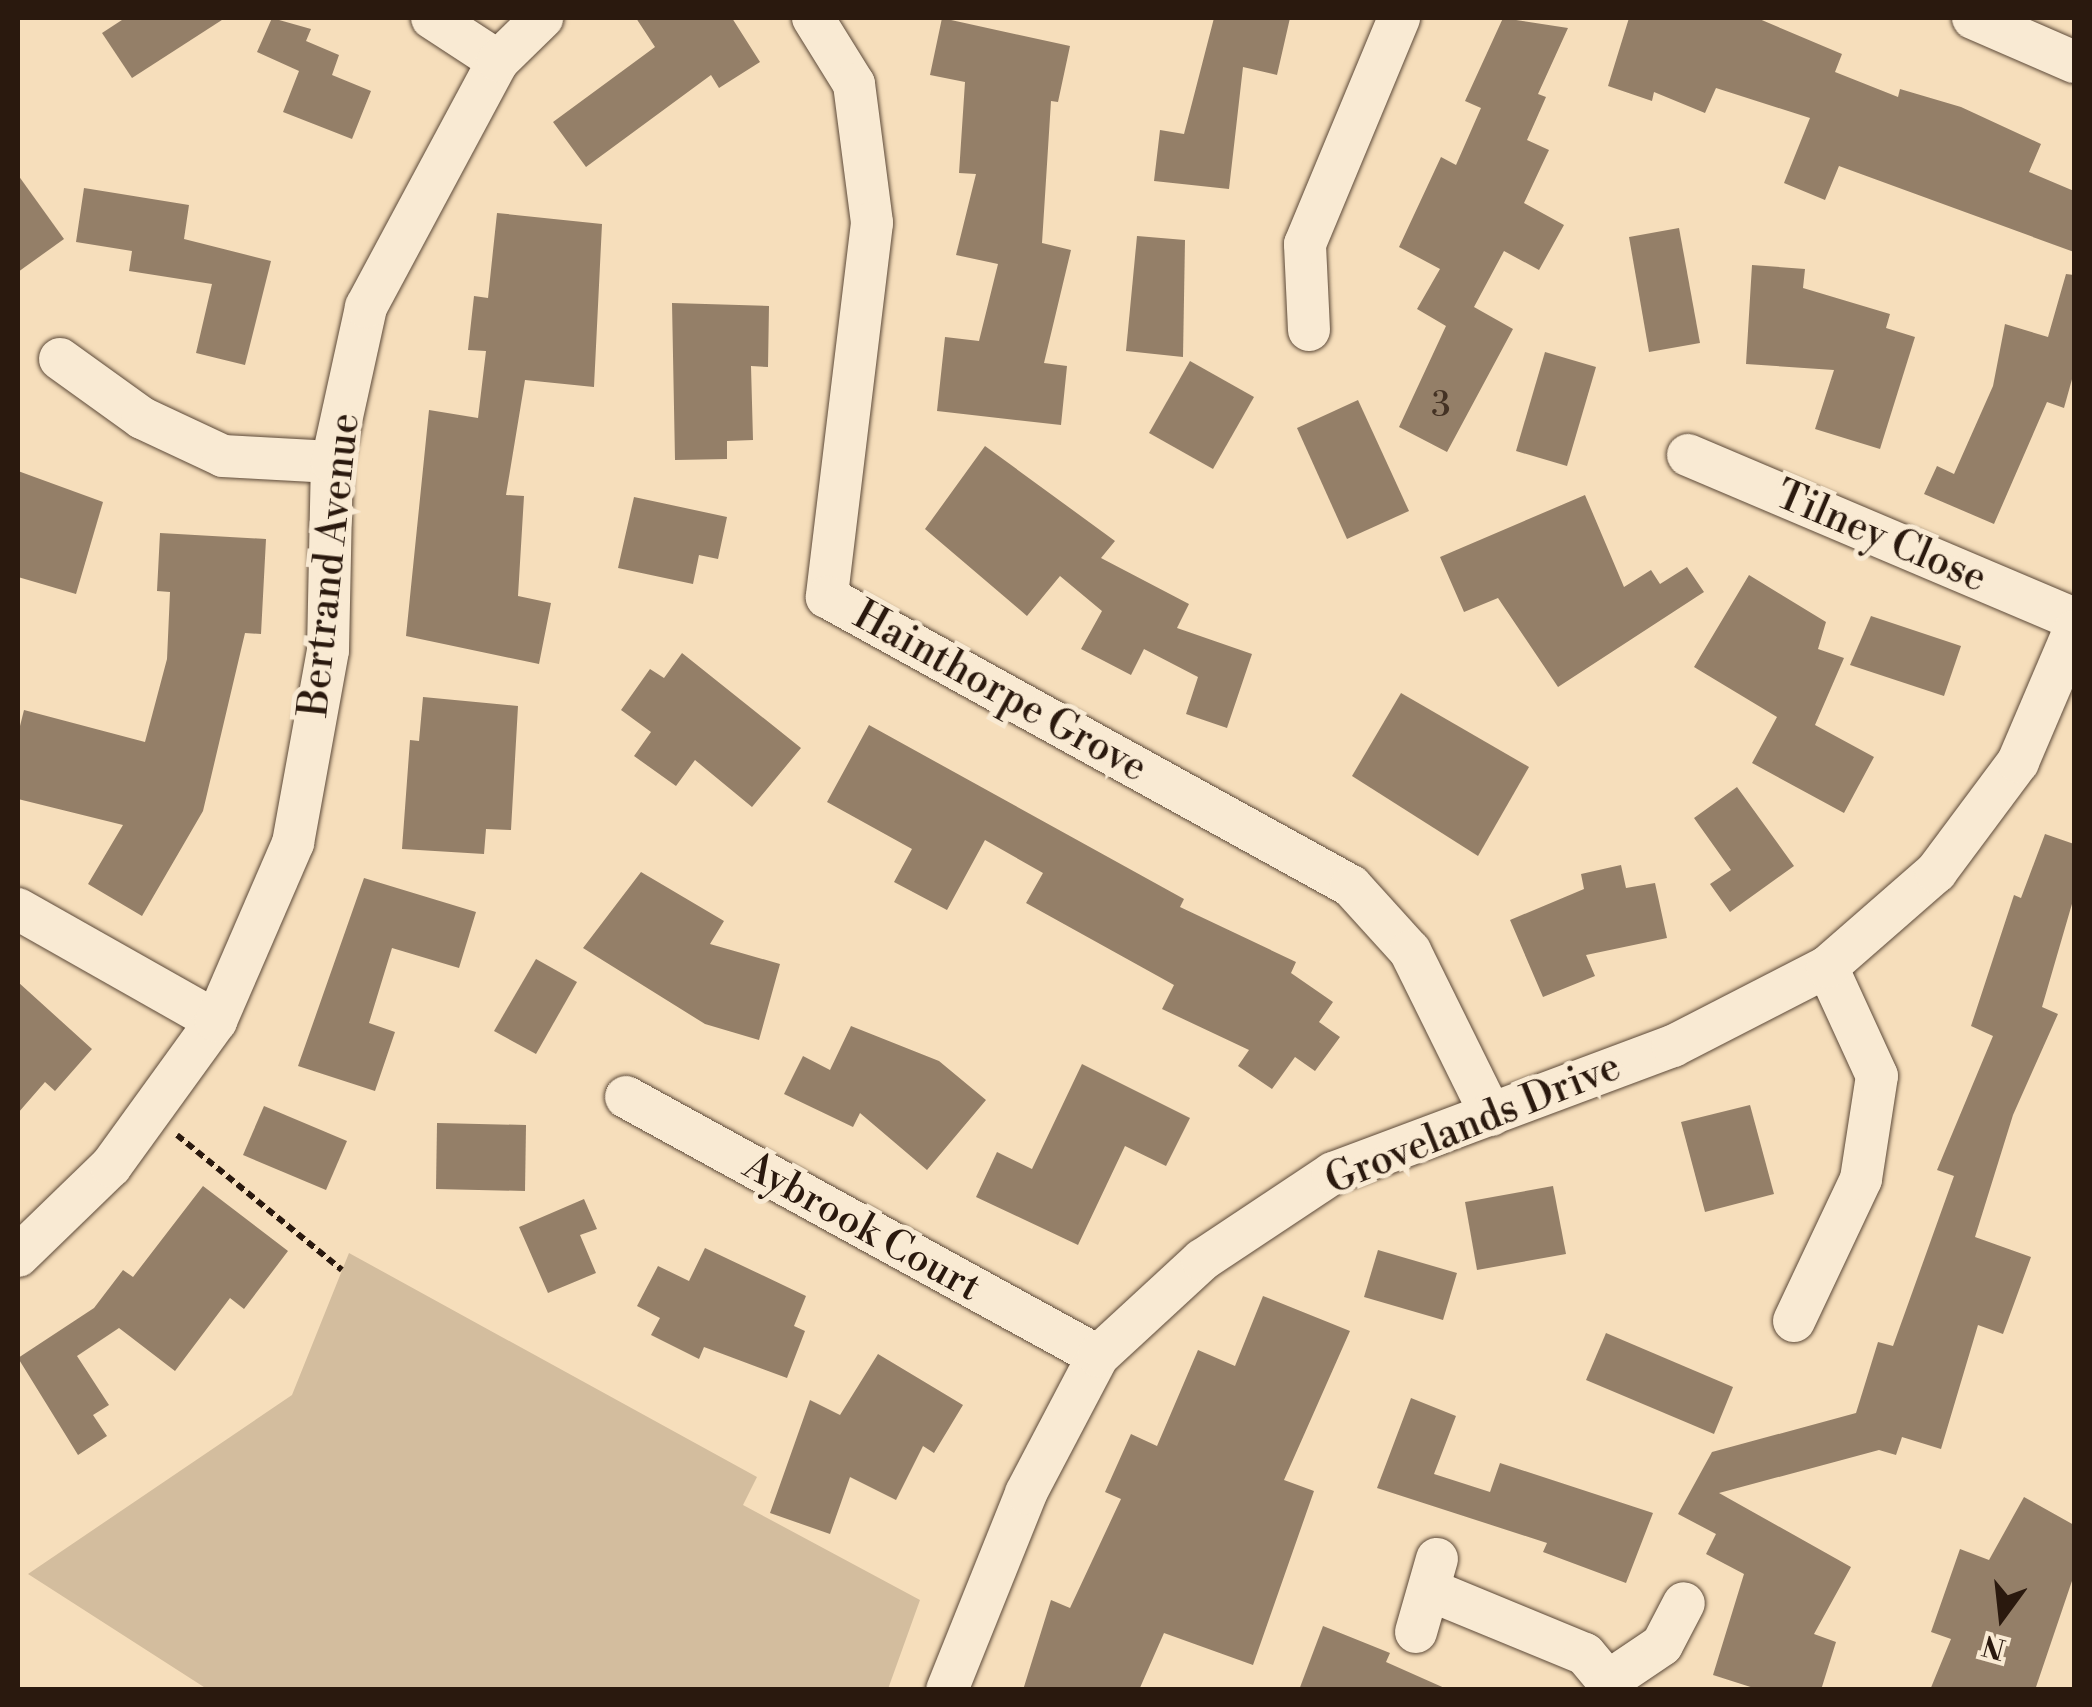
<!DOCTYPE html>
<style>
body{margin:0}
#map{position:relative;width:2092px;height:1707px;overflow:hidden;background:#f6debb;font-family:"Libre Bodoni",serif}
div>[style]{position:absolute}
.green>*{inset:0;background:#d3bd9e}
.building>*{inset:0;background:#947f68}
.path>*{height:6px;margin-top:-3px;transform-origin:0;background:repeating-linear-gradient(90deg,#2a190e 0 8px,transparent 0 13px)}
.roads{filter:drop-shadow(0 0 2px #5d4a39) drop-shadow(0 0 2px #5d4a39)}
.street>*{height:42px;margin:-21px;padding:0 21px;transform-origin:21px;border-radius:21px;background:#f9ead3}
span{translate:-50% -50%;white-space:nowrap;text-align:center;line-height:1.15;-webkit-text-stroke:10px #f9ead3;paint-order:stroke}
.number-label{font-size:35px;color:#443224}
.number-label span{-webkit-text-stroke-width:0}
.street-label{font-size:40px;color:#2a190e}
.frame{position:absolute;inset:0;border:20px solid #2a190e;pointer-events:none}
.north{position:absolute;left:1952px;top:1567px;width:100px;height:100px;-webkit-text-stroke:8px #f9ead3;paint-order:stroke;rotate:195deg;font-size:28px;font-weight:700;line-height:40px;text-align:center;color:#2a190e}
.north::after{content:'';display:block;margin:auto;width:35px;height:45px;background:#2a190e;clip-path:polygon(50% 0,100% 100%,50% 72%,0 100%)}
</style>
<div id="map">
<div class="green">
<div style="clip-path:polygon(349px 1253px,757px 1477px,743px 1505px,920px 1600px,888px 1689px,207px 1689px,28px 1574px,292px 1395px)"></div>
</div>
<div class="building">
<div style="clip-path:polygon(125px 18px,225px 18px,132px 78px,102px 33px)"></div>
<div style="clip-path:polygon(272px 18px,311px 29px,306px 41px,339px 55px,332px 75px,371px 91px,352px 139px,283px 112px,299px 71px,257px 52px)"></div>
<div style="clip-path:polygon(636px 18px,732px 18px,760px 62px,719px 88px,711px 75px,586px 167px,553px 122px,655px 47px)"></div>
<div style="clip-path:polygon(942px 18px,1070px 46px,1058px 102px,1051px 101px,1042px 243px,1071px 250px,1044px 363px,1067px 366px,1061px 425px,937px 411px,945px 337px,979px 341px,998px 264px,956px 255px,976px 174px,959px 173px,965px 82px,930px 75px)"></div>
<div style="clip-path:polygon(1214px 18px,1290px 18px,1277px 75px,1243px 67px,1229px 189px,1154px 181px,1160px 130px,1184px 134px)"></div>
<div style="clip-path:polygon(1503px 18px,1568px 28px,1538px 94px,1546px 97px,1527px 140px,1549px 150px,1524px 203px,1564px 225px,1539px 270px,1504px 251px,1474px 307px,1513px 329px,1447px 452px,1399px 427px,1446px 326px,1417px 309px,1440px 269px,1399px 247px,1441px 157px,1456px 165px,1481px 108px,1465px 101px)"></div>
<div style="clip-path:polygon(1629px 18px,1757px 18px,1842px 54px,1835px 72px,1898px 97px,1900px 89px,1961px 107px,2041px 144px,2029px 172px,2074px 191px,2074px 252px,1839px 166px,1825px 200px,1784px 183px,1810px 118px,1716px 88px,1705px 113px,1654px 92px,1652px 101px,1608px 86px)"></div>
<div style="clip-path:polygon(18px 175px,64px 239px,18px 272px)"></div>
<div style="clip-path:polygon(84px 188px,189px 205px,184px 239px,271px 261px,245px 365px,196px 353px,212px 284px,129px 271px,132px 251px,76px 242px)"></div>
<div style="clip-path:polygon(497px 213px,602px 224px,594px 387px,525px 380px,506px 495px,524px 496px,518px 596px,551px 603px,539px 664px,406px 636px,429px 410px,478px 418px,486px 351px,468px 350px,474px 296px,488px 298px)"></div>
<div style="clip-path:polygon(1679px 228px,1700px 343px,1649px 352px,1629px 237px)"></div>
<div style="clip-path:polygon(1137px 236px,1185px 240px,1183px 357px,1126px 351px)"></div>
<div style="clip-path:polygon(1752px 265px,1805px 269px,1803px 288px,1890px 314px,1886px 328px,1915px 337px,1880px 449px,1815px 429px,1834px 370px,1746px 364px)"></div>
<div style="clip-path:polygon(2066px 274px,2074px 275px,2074px 372px,2064px 408px,2047px 402px,1994px 524px,1924px 494px,1937px 466px,1954px 474px,1993px 386px,2005px 324px,2048px 337px)"></div>
<div style="clip-path:polygon(672px 303px,769px 306px,768px 367px,751px 366px,753px 440px,727px 441px,727px 459px,675px 460px)"></div>
<div style="clip-path:polygon(1545px 352px,1596px 367px,1567px 466px,1516px 451px)"></div>
<div style="clip-path:polygon(1190px 361px,1254px 397px,1213px 469px,1149px 433px)"></div>
<div style="clip-path:polygon(1358px 400px,1409px 511px,1347px 539px,1297px 428px)"></div>
<div style="clip-path:polygon(985px 446px,1115px 541px,1101px 558px,1189px 604px,1177px 628px,1252px 654px,1227px 728px,1186px 714px,1198px 677px,1144px 649px,1131px 675px,1081px 649px,1102px 611px,1060px 576px,1027px 616px,925px 529px)"></div>
<div style="clip-path:polygon(18px 471px,103px 502px,76px 594px,18px 577px)"></div>
<div style="clip-path:polygon(1585px 495px,1624px 587px,1651px 570px,1660px 584px,1687px 567px,1704px 592px,1558px 687px,1498px 598px,1464px 612px,1440px 557px)"></div>
<div style="clip-path:polygon(634px 497px,727px 517px,718px 559px,699px 555px,693px 584px,618px 568px)"></div>
<div style="clip-path:polygon(160px 533px,266px 539px,261px 634px,245px 633px,203px 811px,142px 916px,88px 884px,123px 825px,18px 799px,18px 734px,24px 710px,145px 742px,167px 659px,170px 592px,157px 591px)"></div>
<div style="clip-path:polygon(1749px 575px,1826px 622px,1818px 649px,1844px 658px,1815px 725px,1874px 757px,1844px 813px,1752px 763px,1777px 717px,1694px 667px)"></div>
<div style="clip-path:polygon(1871px 616px,1961px 646px,1944px 696px,1850px 665px)"></div>
<div style="clip-path:polygon(682px 653px,801px 748px,752px 807px,695px 760px,676px 786px,634px 756px,651px 732px,621px 710px,650px 669px,664px 678px)"></div>
<div style="clip-path:polygon(1401px 693px,1529px 767px,1478px 856px,1352px 776px)"></div>
<div style="clip-path:polygon(423px 697px,518px 706px,511px 830px,486px 829px,484px 854px,402px 849px,410px 740px,419px 741px)"></div>
<div style="clip-path:polygon(869px 725px,1184px 899px,1180px 907px,1296px 962px,1291px 973px,1333px 1002px,1319px 1022px,1340px 1037px,1315px 1071px,1295px 1057px,1272px 1089px,1238px 1066px,1249px 1050px,1162px 1009px,1174px 985px,1026px 903px,1043px 873px,985px 840px,947px 910px,894px 882px,912px 849px,827px 802px)"></div>
<div style="clip-path:polygon(1737px 787px,1794px 866px,1730px 912px,1710px 884px,1731px 870px,1694px 818px)"></div>
<div style="clip-path:polygon(2045px 834px,2074px 844px,2074px 897px,2042px 1007px,2058px 1014px,2013px 1115px,1975px 1237px,2031px 1257px,2003px 1334px,1978px 1325px,1941px 1449px,1902px 1437px,1896px 1455px,1879px 1450px,1719px 1493px,1851px 1567px,1814px 1634px,1836px 1642px,1821px 1690px,1760px 1690px,1713px 1675px,1744px 1574px,1706px 1554px,1716px 1534px,1678px 1514px,1712px 1452px,1856px 1413px,1878px 1342px,1893px 1346px,1954px 1176px,1937px 1170px,1993px 1036px,1971px 1026px,2014px 895px,2021px 898px)"></div>
<div style="clip-path:polygon(1621px 865px,1626px 888px,1655px 883px,1667px 938px,1586px 955px,1595px 976px,1543px 997px,1510px 920px,1584px 889px,1581px 874px)"></div>
<div style="clip-path:polygon(641px 872px,724px 921px,710px 944px,780px 964px,759px 1040px,705px 1024px,583px 948px)"></div>
<div style="clip-path:polygon(364px 878px,476px 912px,459px 968px,392px 948px,369px 1023px,395px 1032px,375px 1091px,298px 1066px)"></div>
<div style="clip-path:polygon(536px 959px,577px 982px,536px 1054px,494px 1031px)"></div>
<div style="clip-path:polygon(18px 982px,92px 1049px,55px 1091px,45px 1082px,18px 1113px)"></div>
<div style="clip-path:polygon(851px 1026px,939px 1061px,986px 1100px,927px 1170px,860px 1113px,853px 1127px,784px 1094px,803px 1056px,830px 1070px)"></div>
<div style="clip-path:polygon(1082px 1064px,1190px 1118px,1166px 1166px,1125px 1146px,1078px 1245px,976px 1197px,997px 1152px,1032px 1169px)"></div>
<div style="clip-path:polygon(1750px 1105px,1774px 1194px,1705px 1212px,1681px 1122px)"></div>
<div style="clip-path:polygon(264px 1106px,347px 1141px,326px 1190px,243px 1155px)"></div>
<div style="clip-path:polygon(437px 1123px,526px 1125px,525px 1191px,436px 1189px)"></div>
<div style="clip-path:polygon(203px 1186px,288px 1251px,244px 1309px,230px 1298px,175px 1371px,119px 1328px,77px 1356px,109px 1405px,93px 1415px,107px 1436px,78px 1455px,18px 1358px,94px 1308px,123px 1270px,133px 1277px)"></div>
<div style="clip-path:polygon(1553px 1186px,1566px 1254px,1477px 1270px,1465px 1202px)"></div>
<div style="clip-path:polygon(584px 1199px,597px 1229px,580px 1235px,596px 1273px,548px 1293px,519px 1227px)"></div>
<div style="clip-path:polygon(705px 1248px,806px 1296px,794px 1326px,805px 1331px,787px 1378px,704px 1347px,699px 1359px,651px 1335px,660px 1318px,637px 1306px,658px 1266px,689px 1281px)"></div>
<div style="clip-path:polygon(1378px 1250px,1457px 1273px,1443px 1320px,1364px 1297px)"></div>
<div style="clip-path:polygon(1263px 1296px,1350px 1331px,1284px 1480px,1314px 1491px,1253px 1665px,1164px 1633px,1139px 1690px,1023px 1690px,1051px 1600px,1070px 1608px,1121px 1499px,1105px 1492px,1131px 1434px,1157px 1446px,1198px 1350px,1235px 1366px)"></div>
<div style="clip-path:polygon(1606px 1333px,1733px 1387px,1714px 1434px,1586px 1380px)"></div>
<div style="clip-path:polygon(878px 1354px,963px 1405px,934px 1453px,923px 1446px,896px 1500px,850px 1477px,830px 1534px,770px 1513px,810px 1400px,840px 1415px)"></div>
<div style="clip-path:polygon(1411px 1398px,1456px 1416px,1434px 1474px,1490px 1492px,1500px 1463px,1653px 1513px,1626px 1583px,1543px 1552px,1547px 1543px,1377px 1488px)"></div>
<div style="clip-path:polygon(2024px 1497px,2074px 1525px,2074px 1575px,2035px 1690px,1930px 1690px,1951px 1639px,1931px 1632px,1960px 1549px,1989px 1560px)"></div>
<div style="clip-path:polygon(1323px 1626px,1390px 1653px,1386px 1662px,1449px 1690px,1299px 1690px)"></div>
</div>
<div class="path">
<div style="left:177px;top:1135px;width:213px;rotate:39.3deg"></div>
</div>
<div class="roads">
<div class="street">
<div style="left:432px;top:18px;width:79px;rotate:33.1deg"></div>
<div style="left:813px;top:18px;width:78px;rotate:58.2deg"></div>
<div style="left:854px;top:84px;width:140px;rotate:82.6deg"></div>
<div style="left:872px;top:223px;width:377px;rotate:96.9deg"></div>
<div style="left:827px;top:597px;width:598px;rotate:28.88deg"></div>
<div style="left:1351px;top:886px;width:88px;rotate:47.8deg"></div>
<div style="left:1410px;top:951px;width:183px;rotate:63.7deg"></div>
<div style="left:1973px;top:18px;width:110px;rotate:23.5deg"></div>
<div style="left:1309px;top:330px;width:86px;rotate:-92.7deg"></div>
<div style="left:1305px;top:244px;width:245px;rotate:-67.4deg"></div>
<div style="left:60px;top:359px;width:101px;rotate:35.7deg"></div>
<div style="left:142px;top:418px;width:89px;rotate:25.1deg"></div>
<div style="left:223px;top:456px;width:109px;rotate:3.2deg"></div>
<div style="left:1688px;top:455px;width:419px;rotate:23deg"></div>
<div style="left:18px;top:909px;width:227px;rotate:29.5deg"></div>
<div style="left:626px;top:1097px;width:538px;rotate:28.75deg"></div>
<div style="left:18px;top:1256px;width:129px;rotate:-44.1deg"></div>
<div style="left:111px;top:1166px;width:179px;rotate:-54.1deg"></div>
<div style="left:216px;top:1021px;width:194px;rotate:-66.6deg"></div>
<div style="left:293px;top:843px;width:196px;rotate:-79.7deg"></div>
<div style="left:328px;top:650px;width:188px;rotate:-88.8deg"></div>
<div style="left:332px;top:462px;width:159px;rotate:-77.6deg"></div>
<div style="left:366px;top:307px;width:279px;rotate:-61.8deg"></div>
<div style="left:498px;top:61px;width:62px;rotate:-44.3deg"></div>
<div style="left:1794px;top:1321px;width:157px;rotate:-64.7deg"></div>
<div style="left:1861px;top:1179px;width:104px;rotate:-81.2deg"></div>
<div style="left:1877px;top:1076px;width:120px;rotate:-114.6deg"></div>
<div style="left:1432px;top:1591px;width:165px;rotate:22.4deg"></div>
<div style="left:1585px;top:1654px;width:47px;rotate:50.2deg"></div>
<div style="left:1416px;top:1632px;width:76px;rotate:-74deg"></div>
<div style="left:1613px;top:1678px;width:59px;rotate:-34deg"></div>
<div style="left:1662px;top:1645px;width:47px;rotate:-62.4deg"></div>
<div style="left:947px;top:1690px;width:212px;rotate:-68.1deg"></div>
<div style="left:1026px;top:1493px;width:155px;rotate:-62.3deg"></div>
<div style="left:1098px;top:1356px;width:142px;rotate:-42.7deg"></div>
<div style="left:1202px;top:1260px;width:157px;rotate:-33.6deg"></div>
<div style="left:1333px;top:1173px;width:363px;rotate:-20.5deg"></div>
<div style="left:1673px;top:1046px;width:173px;rotate:-27.2deg"></div>
<div style="left:1827px;top:967px;width:145px;rotate:-41.1deg"></div>
<div style="left:1936px;top:872px;width:137px;rotate:-53.3deg"></div>
<div style="left:2018px;top:762px;width:142px;rotate:-66.9deg"></div>
</div>
</div>
<div class="number-label">
<span style="left:1441px;top:406px">3</span>
</div>
<div class="street-label">
<span style="left:1881px;top:537px;rotate:23deg">Tilney Close</span>
<span style="left:330px;top:565px;rotate:-84deg">Bertrand Avenue</span>
<span style="left:1000px;top:692px;rotate:29deg">Hainthorpe Grove</span>
<span style="left:1473px;top:1124px;rotate:-22deg">Grovelands Drive</span>
<span style="left:862px;top:1227px;rotate:29deg">Aybrook Court</span>
</div>
<div class="frame"></div>
<div class="north">N</div>
</div>
